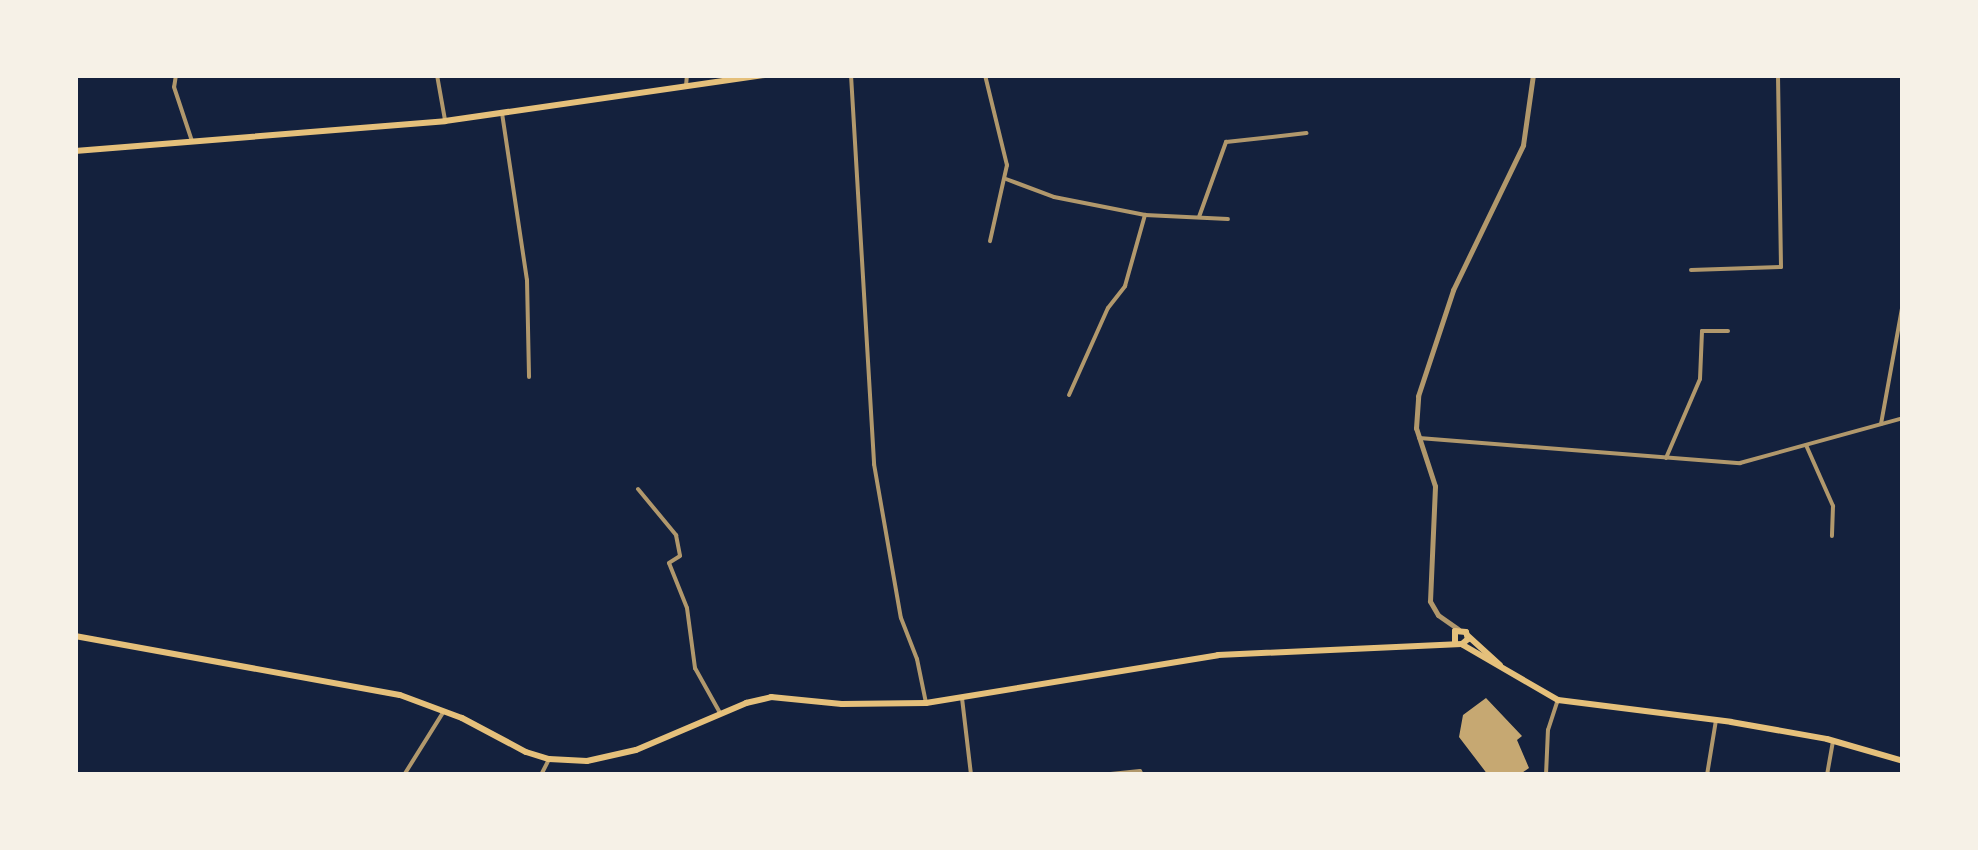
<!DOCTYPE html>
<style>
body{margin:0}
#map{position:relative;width:1978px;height:850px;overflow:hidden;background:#14213d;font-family:"PT Sans Narrow",sans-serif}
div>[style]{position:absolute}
.building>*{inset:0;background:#c6a872}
.minor>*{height:4px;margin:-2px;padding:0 2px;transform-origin:2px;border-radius:2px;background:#b1986c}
.tertiary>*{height:5px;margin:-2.5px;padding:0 2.5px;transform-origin:2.5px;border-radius:2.5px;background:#b1986c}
.secondary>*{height:6px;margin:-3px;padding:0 3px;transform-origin:3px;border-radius:3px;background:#e5c07b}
.primary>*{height:6px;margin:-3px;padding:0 3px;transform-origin:3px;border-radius:3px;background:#e5c07b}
span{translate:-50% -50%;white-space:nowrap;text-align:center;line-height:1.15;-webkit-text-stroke:8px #f6f1e7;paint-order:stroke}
.frame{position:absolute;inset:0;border:78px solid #f6f1e7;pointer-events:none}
</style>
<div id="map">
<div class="building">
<div style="clip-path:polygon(1486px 698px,1522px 736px,1517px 740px,1529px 768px,1519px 775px,1488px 775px,1459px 737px,1463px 715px)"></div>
</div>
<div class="minor">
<div style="left:176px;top:75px;width:12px;rotate:99deg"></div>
<div style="left:174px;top:87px;width:57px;rotate:71.6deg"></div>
<div style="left:437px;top:75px;width:46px;rotate:79.9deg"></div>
<div style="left:851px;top:75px;width:390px;rotate:86.6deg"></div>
<div style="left:874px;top:464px;width:156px;rotate:80.1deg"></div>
<div style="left:901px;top:618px;width:44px;rotate:68.7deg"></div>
<div style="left:917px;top:659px;width:45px;rotate:78.4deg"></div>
<div style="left:985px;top:75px;width:93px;rotate:76.3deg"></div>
<div style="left:1007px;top:165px;width:78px;rotate:102.6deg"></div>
<div style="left:686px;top:86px;width:11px;rotate:-85deg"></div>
<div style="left:502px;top:113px;width:169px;rotate:81.5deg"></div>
<div style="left:527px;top:280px;width:97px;rotate:88.8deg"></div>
<div style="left:1006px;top:179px;width:51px;rotate:20.6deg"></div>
<div style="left:1054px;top:197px;width:93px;rotate:11.2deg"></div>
<div style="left:1145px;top:215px;width:83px;rotate:2.8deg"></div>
<div style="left:1199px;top:217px;width:80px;rotate:-70.2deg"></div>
<div style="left:1226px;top:142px;width:81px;rotate:-6.3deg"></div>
<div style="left:1691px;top:270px;width:90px;rotate:-1.9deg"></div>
<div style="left:1781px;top:267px;width:192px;rotate:-90.9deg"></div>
<div style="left:1069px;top:395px;width:95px;rotate:-65.9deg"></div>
<div style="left:1108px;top:308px;width:28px;rotate:-52deg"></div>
<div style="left:1125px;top:286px;width:74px;rotate:-74.3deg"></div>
<div style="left:1881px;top:424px;width:123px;rotate:-79.7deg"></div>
<div style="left:1419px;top:438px;width:322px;rotate:4.5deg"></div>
<div style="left:1740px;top:463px;width:169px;rotate:-15.4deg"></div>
<div style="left:1806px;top:445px;width:67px;rotate:66.1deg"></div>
<div style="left:1833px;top:506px;width:30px;rotate:92deg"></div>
<div style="left:1666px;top:458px;width:86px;rotate:-66.7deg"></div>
<div style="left:1700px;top:379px;width:48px;rotate:-87.6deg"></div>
<div style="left:1702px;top:331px;width:26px"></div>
<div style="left:638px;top:489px;width:60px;rotate:50.4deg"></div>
<div style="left:676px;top:535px;width:21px;rotate:79deg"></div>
<div style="left:680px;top:556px;width:13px;rotate:148deg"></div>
<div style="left:669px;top:563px;width:48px;rotate:68.2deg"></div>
<div style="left:687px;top:608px;width:61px;rotate:82.4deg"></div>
<div style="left:695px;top:668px;width:51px;rotate:60.9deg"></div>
<div style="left:962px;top:698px;width:78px;rotate:83.3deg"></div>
<div style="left:404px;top:775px;width:75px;rotate:-58deg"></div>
<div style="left:541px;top:775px;width:18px;rotate:-63deg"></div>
<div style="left:1101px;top:775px;width:39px;rotate:-6deg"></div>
<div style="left:1140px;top:771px;width:4px;rotate:63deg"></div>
<div style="left:1546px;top:775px;width:45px;rotate:-87.5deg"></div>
<div style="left:1548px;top:730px;width:32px;rotate:-72deg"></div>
<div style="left:1707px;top:775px;width:56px;rotate:-80.7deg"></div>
<div style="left:1827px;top:775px;width:35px;rotate:-80deg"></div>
</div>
<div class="tertiary">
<div style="left:1458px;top:629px;width:24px;rotate:-145deg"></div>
<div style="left:1438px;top:615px;width:16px;rotate:-120deg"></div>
<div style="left:1430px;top:601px;width:115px;rotate:-87.5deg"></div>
<div style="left:1435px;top:486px;width:61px;rotate:-108.1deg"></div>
<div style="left:1416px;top:428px;width:32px;rotate:-86deg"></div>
<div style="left:1418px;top:396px;width:112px;rotate:-71.7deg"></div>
<div style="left:1453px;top:290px;width:161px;rotate:-64.2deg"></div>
<div style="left:1523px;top:145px;width:71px;rotate:-81.9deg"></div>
</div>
<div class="secondary">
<div style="left:75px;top:636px;width:330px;rotate:10.3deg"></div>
<div style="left:400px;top:695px;width:66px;rotate:20.4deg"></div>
<div style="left:462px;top:718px;width:72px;rotate:28deg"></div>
<div style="left:526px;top:752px;width:24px;rotate:17deg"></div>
<div style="left:549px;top:759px;width:38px;rotate:3deg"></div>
<div style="left:587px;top:761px;width:50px;rotate:-12.7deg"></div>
<div style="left:636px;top:750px;width:120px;rotate:-23.1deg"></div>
<div style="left:746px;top:703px;width:26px;rotate:-13deg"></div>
<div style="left:771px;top:697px;width:71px;rotate:5.6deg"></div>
<div style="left:842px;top:704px;width:84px;rotate:-0.7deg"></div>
<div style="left:926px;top:703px;width:296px;rotate:-9.3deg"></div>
<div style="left:1218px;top:655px;width:244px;rotate:-2.6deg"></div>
<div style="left:1462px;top:644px;width:8px;rotate:-40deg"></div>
<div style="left:1468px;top:639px;width:7px;rotate:-106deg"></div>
<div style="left:1466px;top:632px;width:11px;rotate:-175deg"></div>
<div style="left:1455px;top:631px;width:11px;rotate:90deg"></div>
<div style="left:1468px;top:636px;width:43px;rotate:42.2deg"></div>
<div style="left:1463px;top:645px;width:110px;rotate:30.1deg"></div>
<div style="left:1558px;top:700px;width:174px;rotate:7.2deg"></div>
<div style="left:1731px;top:722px;width:97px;rotate:10deg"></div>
<div style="left:1827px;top:739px;width:79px;rotate:16.1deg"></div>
</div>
<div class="primary">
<div style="left:75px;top:151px;width:371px;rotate:-4.6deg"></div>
<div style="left:445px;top:121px;width:323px;rotate:-8.2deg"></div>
</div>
<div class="frame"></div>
</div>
